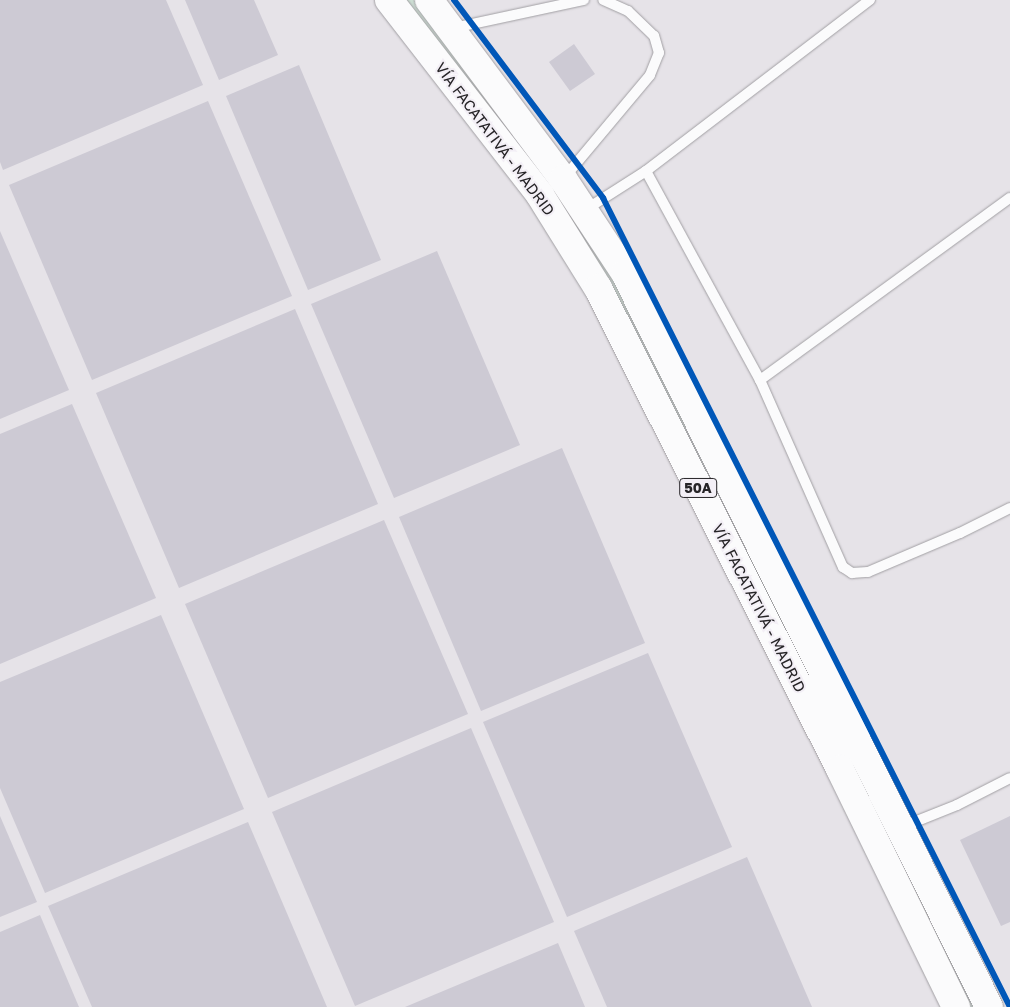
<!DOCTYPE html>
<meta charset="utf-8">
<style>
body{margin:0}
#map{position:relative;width:1010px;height:1007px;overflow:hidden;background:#e6e3e8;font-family:"Golos Text",sans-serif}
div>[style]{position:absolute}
.green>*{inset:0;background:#cee0d5}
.building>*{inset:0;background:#cdcad4}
.roads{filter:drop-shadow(0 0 1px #a19fa3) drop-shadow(0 0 1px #a19fa3)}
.lane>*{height:10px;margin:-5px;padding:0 5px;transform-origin:5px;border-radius:5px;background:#fbfbfc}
.primary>*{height:28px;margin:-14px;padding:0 14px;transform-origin:14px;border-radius:14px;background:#fbfbfc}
.cycleway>*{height:6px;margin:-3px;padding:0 3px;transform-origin:3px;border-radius:3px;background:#0057b8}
span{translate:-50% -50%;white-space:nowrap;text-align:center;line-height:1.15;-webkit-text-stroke:4px #f3eff6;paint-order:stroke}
.shield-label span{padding:1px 4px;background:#f3eff6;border:1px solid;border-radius:4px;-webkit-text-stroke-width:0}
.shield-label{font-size:14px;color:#262427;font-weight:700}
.street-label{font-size:15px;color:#262427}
</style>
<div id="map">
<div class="green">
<div style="clip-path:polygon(402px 0,414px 0,550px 176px,643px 329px,978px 1007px,967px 1007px,635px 334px)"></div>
</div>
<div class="building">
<div style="clip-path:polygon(0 0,166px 0,203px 85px,3px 170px,0 162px)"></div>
<div style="clip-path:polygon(185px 0,254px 0,278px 55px,219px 80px)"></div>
<div style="clip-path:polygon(574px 44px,595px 74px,570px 91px,549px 62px)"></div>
<div style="clip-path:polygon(299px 65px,381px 260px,308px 290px,226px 96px)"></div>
<div style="clip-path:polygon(208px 101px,292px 296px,92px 380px,9px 185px)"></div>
<div style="clip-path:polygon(0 231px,69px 390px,0 419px)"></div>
<div style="clip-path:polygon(437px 251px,520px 445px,394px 498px,311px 304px)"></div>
<div style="clip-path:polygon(295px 309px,378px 504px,179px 588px,96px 393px)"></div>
<div style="clip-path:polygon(72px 404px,156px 598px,0 664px,0 434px)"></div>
<div style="clip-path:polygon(562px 448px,645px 643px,481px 711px,399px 517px)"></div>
<div style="clip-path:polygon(384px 520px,468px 714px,268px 798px,185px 604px)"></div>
<div style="clip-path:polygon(161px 615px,244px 809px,45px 893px,0 788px,0 682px)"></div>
<div style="clip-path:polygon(648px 653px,732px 847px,567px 917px,483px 722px)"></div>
<div style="clip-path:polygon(471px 728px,554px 922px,355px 1006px,272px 812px)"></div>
<div style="clip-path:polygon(0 816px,37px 902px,0 917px)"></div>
<div style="clip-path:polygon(1010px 816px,1010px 922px,1001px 926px,960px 840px)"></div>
<div style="clip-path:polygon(248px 822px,327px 1007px,92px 1007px,48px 906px)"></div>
<div style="clip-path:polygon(747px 857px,812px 1007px,607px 1007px,574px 931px)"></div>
<div style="clip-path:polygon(40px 915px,79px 1007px,0 1007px,0 932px)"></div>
<div style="clip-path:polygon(558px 943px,585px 1007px,405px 1007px)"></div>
</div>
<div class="roads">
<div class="lane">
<div style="left:453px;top:28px;width:134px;rotate:-12.1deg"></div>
<div style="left:646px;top:171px;width:238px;rotate:61.4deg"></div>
<div style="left:760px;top:380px;width:205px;rotate:66.1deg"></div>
<div style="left:843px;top:567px;width:11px;rotate:34deg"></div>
<div style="left:852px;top:573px;width:16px;rotate:-4deg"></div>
<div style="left:868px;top:572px;width:100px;rotate:-23deg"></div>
<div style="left:960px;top:533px;width:56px;rotate:-26.6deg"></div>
<div style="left:564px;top:178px;width:134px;rotate:-50.1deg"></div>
<div style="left:650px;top:75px;width:24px;rotate:-68deg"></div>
<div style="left:659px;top:53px;width:18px;rotate:-106deg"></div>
<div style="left:654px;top:36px;width:36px;rotate:-136deg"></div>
<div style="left:628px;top:11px;width:27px;rotate:-156deg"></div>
<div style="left:585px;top:210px;width:72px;rotate:-32.6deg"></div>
<div style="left:646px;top:171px;width:282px;rotate:-37.4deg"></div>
<div style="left:760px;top:380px;width:309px;rotate:-36.1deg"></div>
<div style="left:902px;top:827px;width:59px;rotate:-21.8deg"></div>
<div style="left:957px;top:805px;width:59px;rotate:-27deg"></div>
</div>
<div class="primary">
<div style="left:389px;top:0;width:247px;rotate:52.2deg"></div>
<div style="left:540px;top:195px;width:110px;rotate:58.1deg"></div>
<div style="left:598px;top:288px;width:538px;rotate:63.29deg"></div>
<div style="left:840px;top:769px;width:265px;rotate:64deg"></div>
<div style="left:429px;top:0;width:224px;rotate:53.2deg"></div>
<div style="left:563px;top:179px;width:113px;rotate:56.6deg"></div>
<div style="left:625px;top:273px;width:819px;rotate:63.62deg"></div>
</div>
</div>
<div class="cycleway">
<div style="left:454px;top:0;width:248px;rotate:53deg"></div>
<div style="left:603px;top:198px;width:906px;rotate:63.29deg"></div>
</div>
<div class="shield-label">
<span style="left:698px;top:488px">50A</span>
</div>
<div class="street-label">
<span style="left:495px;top:139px;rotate:53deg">VÍA FACATATIVÁ - MADRID</span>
<span style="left:759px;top:608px;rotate:63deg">VÍA FACATATIVÁ - MADRID</span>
</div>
</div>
